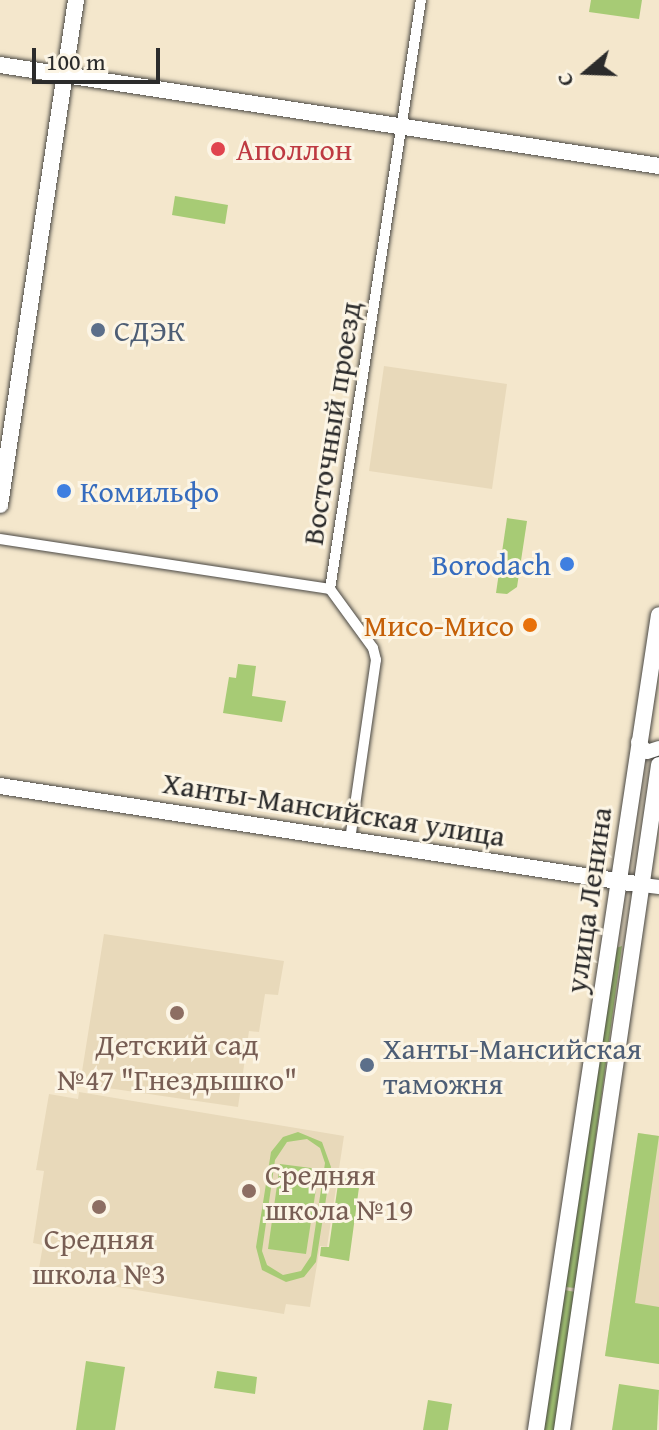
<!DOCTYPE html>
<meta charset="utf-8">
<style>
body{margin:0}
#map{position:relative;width:659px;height:1430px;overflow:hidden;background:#f4e7cc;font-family:"Gentium Book Plus",serif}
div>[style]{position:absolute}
.built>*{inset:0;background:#e8d9ba}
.green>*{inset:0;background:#a7cb75}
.roads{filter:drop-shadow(0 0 2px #494743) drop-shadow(0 0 2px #494743)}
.street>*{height:10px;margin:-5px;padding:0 5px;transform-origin:5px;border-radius:5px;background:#fff}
.secondary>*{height:14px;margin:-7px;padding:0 7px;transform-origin:7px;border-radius:7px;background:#fff}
.primary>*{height:16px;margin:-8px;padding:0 8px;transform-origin:8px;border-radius:8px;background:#fff}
.dots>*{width:22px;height:22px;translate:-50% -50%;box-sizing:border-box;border:4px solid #fcf5e5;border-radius:50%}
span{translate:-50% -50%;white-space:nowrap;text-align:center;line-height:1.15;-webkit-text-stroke:6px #fcf5e5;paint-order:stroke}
.health-label{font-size:30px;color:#be3a42}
.left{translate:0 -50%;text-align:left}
.service-label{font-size:30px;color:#4e5e75}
.street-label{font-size:30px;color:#2b2b2b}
.shop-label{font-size:30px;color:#366cbe}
.right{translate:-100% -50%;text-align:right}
.food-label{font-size:30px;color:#c56008}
.education-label{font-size:30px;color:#785e54}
.north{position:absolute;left:547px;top:32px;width:80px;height:80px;-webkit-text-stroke:6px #fcf5e5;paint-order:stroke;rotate:251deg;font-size:22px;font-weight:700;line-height:32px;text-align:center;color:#2b2b2b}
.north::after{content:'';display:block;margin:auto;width:28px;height:36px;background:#2b2b2b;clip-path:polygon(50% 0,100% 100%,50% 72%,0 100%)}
.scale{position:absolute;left:32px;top:48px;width:128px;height:36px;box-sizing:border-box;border:4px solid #2b2b2b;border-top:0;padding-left:10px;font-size:24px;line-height:28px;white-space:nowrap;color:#2b2b2b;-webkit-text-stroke:6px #fcf5e5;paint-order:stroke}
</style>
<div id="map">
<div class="built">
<div style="clip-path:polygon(384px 366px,507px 384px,492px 489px,369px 471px)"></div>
<div style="clip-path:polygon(104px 934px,284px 961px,278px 995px,265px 994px,259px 1032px,249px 1031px,238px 1107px,80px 1084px)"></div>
<div style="clip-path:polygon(79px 1092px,344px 1136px,327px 1247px,320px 1246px,310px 1307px,286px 1304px,284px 1314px,38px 1274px,43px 1245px,33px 1243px,44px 1171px,36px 1170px,49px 1094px,78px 1099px)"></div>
<div style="clip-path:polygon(638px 1133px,659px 1136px,659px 1364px,605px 1356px)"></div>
</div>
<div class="green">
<div style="clip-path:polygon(591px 0,642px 0,639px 19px,589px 12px)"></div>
<div style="clip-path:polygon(175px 196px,228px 205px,225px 224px,172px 215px)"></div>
<div style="clip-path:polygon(507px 518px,527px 521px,517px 587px,507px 594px,496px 593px)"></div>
<div style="clip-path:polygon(238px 664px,256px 666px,252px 696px,286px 701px,282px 722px,223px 713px,229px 677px,236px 678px)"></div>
<div style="clip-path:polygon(622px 946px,575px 1288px,565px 1287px,616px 948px)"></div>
<div style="clip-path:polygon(evenodd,298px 1132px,322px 1142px,331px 1167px,316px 1262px,304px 1277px,286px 1282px,262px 1270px,256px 1247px,271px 1152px,283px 1137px,298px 1132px,307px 1139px,320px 1148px,325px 1163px,311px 1256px,301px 1271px,283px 1275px,267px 1265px,262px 1251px,275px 1160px,287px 1142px,307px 1139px)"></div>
<div style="clip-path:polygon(638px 1133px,659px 1136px,635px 1303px,659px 1307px,659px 1364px,605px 1356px)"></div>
<div style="clip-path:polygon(280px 1164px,319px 1169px,306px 1254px,268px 1249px)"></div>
<div style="clip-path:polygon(339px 1177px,360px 1180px,349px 1261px,320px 1256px,321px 1247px,329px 1247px)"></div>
<div style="clip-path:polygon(565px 1290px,575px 1292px,555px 1430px,544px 1430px)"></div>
<div style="clip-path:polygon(86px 1361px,125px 1367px,115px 1430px,76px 1430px)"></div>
<div style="clip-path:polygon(217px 1371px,257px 1377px,255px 1394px,214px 1388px)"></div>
<div style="clip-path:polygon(619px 1384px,659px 1390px,657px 1430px,612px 1430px)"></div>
<div style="clip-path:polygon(428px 1400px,452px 1404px,448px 1430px,423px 1430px)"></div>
</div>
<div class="roads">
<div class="street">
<div style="left:0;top:539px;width:334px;rotate:8.6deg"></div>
<div style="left:350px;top:840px;width:182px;rotate:-81.8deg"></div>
<div style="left:376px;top:660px;width:12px;rotate:-104deg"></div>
<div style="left:373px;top:648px;width:73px;rotate:-126.1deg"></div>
<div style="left:330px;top:589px;width:596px;rotate:-81.22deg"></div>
</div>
<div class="secondary">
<div style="left:638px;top:742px;width:13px;rotate:48deg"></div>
<div style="left:647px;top:752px;width:13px;rotate:-18deg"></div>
<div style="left:643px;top:885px;width:16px;rotate:7deg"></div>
</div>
<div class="primary">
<div style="left:0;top:65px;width:667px;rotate:8.71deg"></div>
<div style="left:0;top:505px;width:511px;rotate:-81.44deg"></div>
<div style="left:0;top:786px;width:651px;rotate:8.75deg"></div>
<div style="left:536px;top:1430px;width:824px;rotate:-81.42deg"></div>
<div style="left:562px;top:1430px;width:672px;rotate:-81.7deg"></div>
</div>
</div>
<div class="dots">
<div style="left:218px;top:149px;background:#e0444e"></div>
<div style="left:98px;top:330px;background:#5c6f8a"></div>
<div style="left:64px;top:491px;background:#3f7fe0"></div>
<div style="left:567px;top:564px;background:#3f7fe0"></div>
<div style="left:530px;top:625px;background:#e8710a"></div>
<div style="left:177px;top:1013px;background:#8d6e63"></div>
<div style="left:367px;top:1065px;background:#5c6f8a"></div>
<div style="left:249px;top:1191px;background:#8d6e63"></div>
<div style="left:99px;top:1207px;background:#8d6e63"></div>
</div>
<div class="health-label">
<span class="left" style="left:236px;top:149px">Аполлон</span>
</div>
<div class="service-label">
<span class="left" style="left:114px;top:330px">СДЭК</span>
<span class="left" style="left:383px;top:1065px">Ханты-Мансийская<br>таможня</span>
</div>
<div class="street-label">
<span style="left:331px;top:423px;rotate:-81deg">Восточный проезд</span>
<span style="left:334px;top:809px;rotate:9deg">Ханты-Мансийская улица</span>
<span style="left:588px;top:900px;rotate:-82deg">улица Ленина</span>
</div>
<div class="shop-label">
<span class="left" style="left:80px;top:491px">Комильфо</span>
<span class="right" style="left:551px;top:564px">Borodach</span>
</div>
<div class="food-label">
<span class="right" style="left:514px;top:625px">Мисо-Мисо</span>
</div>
<div class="education-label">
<span style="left:177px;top:1061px">Детский сад<br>№47 "Гнездышко"</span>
<span class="left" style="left:265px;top:1191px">Средняя<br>школа №19</span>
<span style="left:99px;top:1255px">Средняя<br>школа №3</span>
</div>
<div class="north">С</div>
<div class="scale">100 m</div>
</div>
